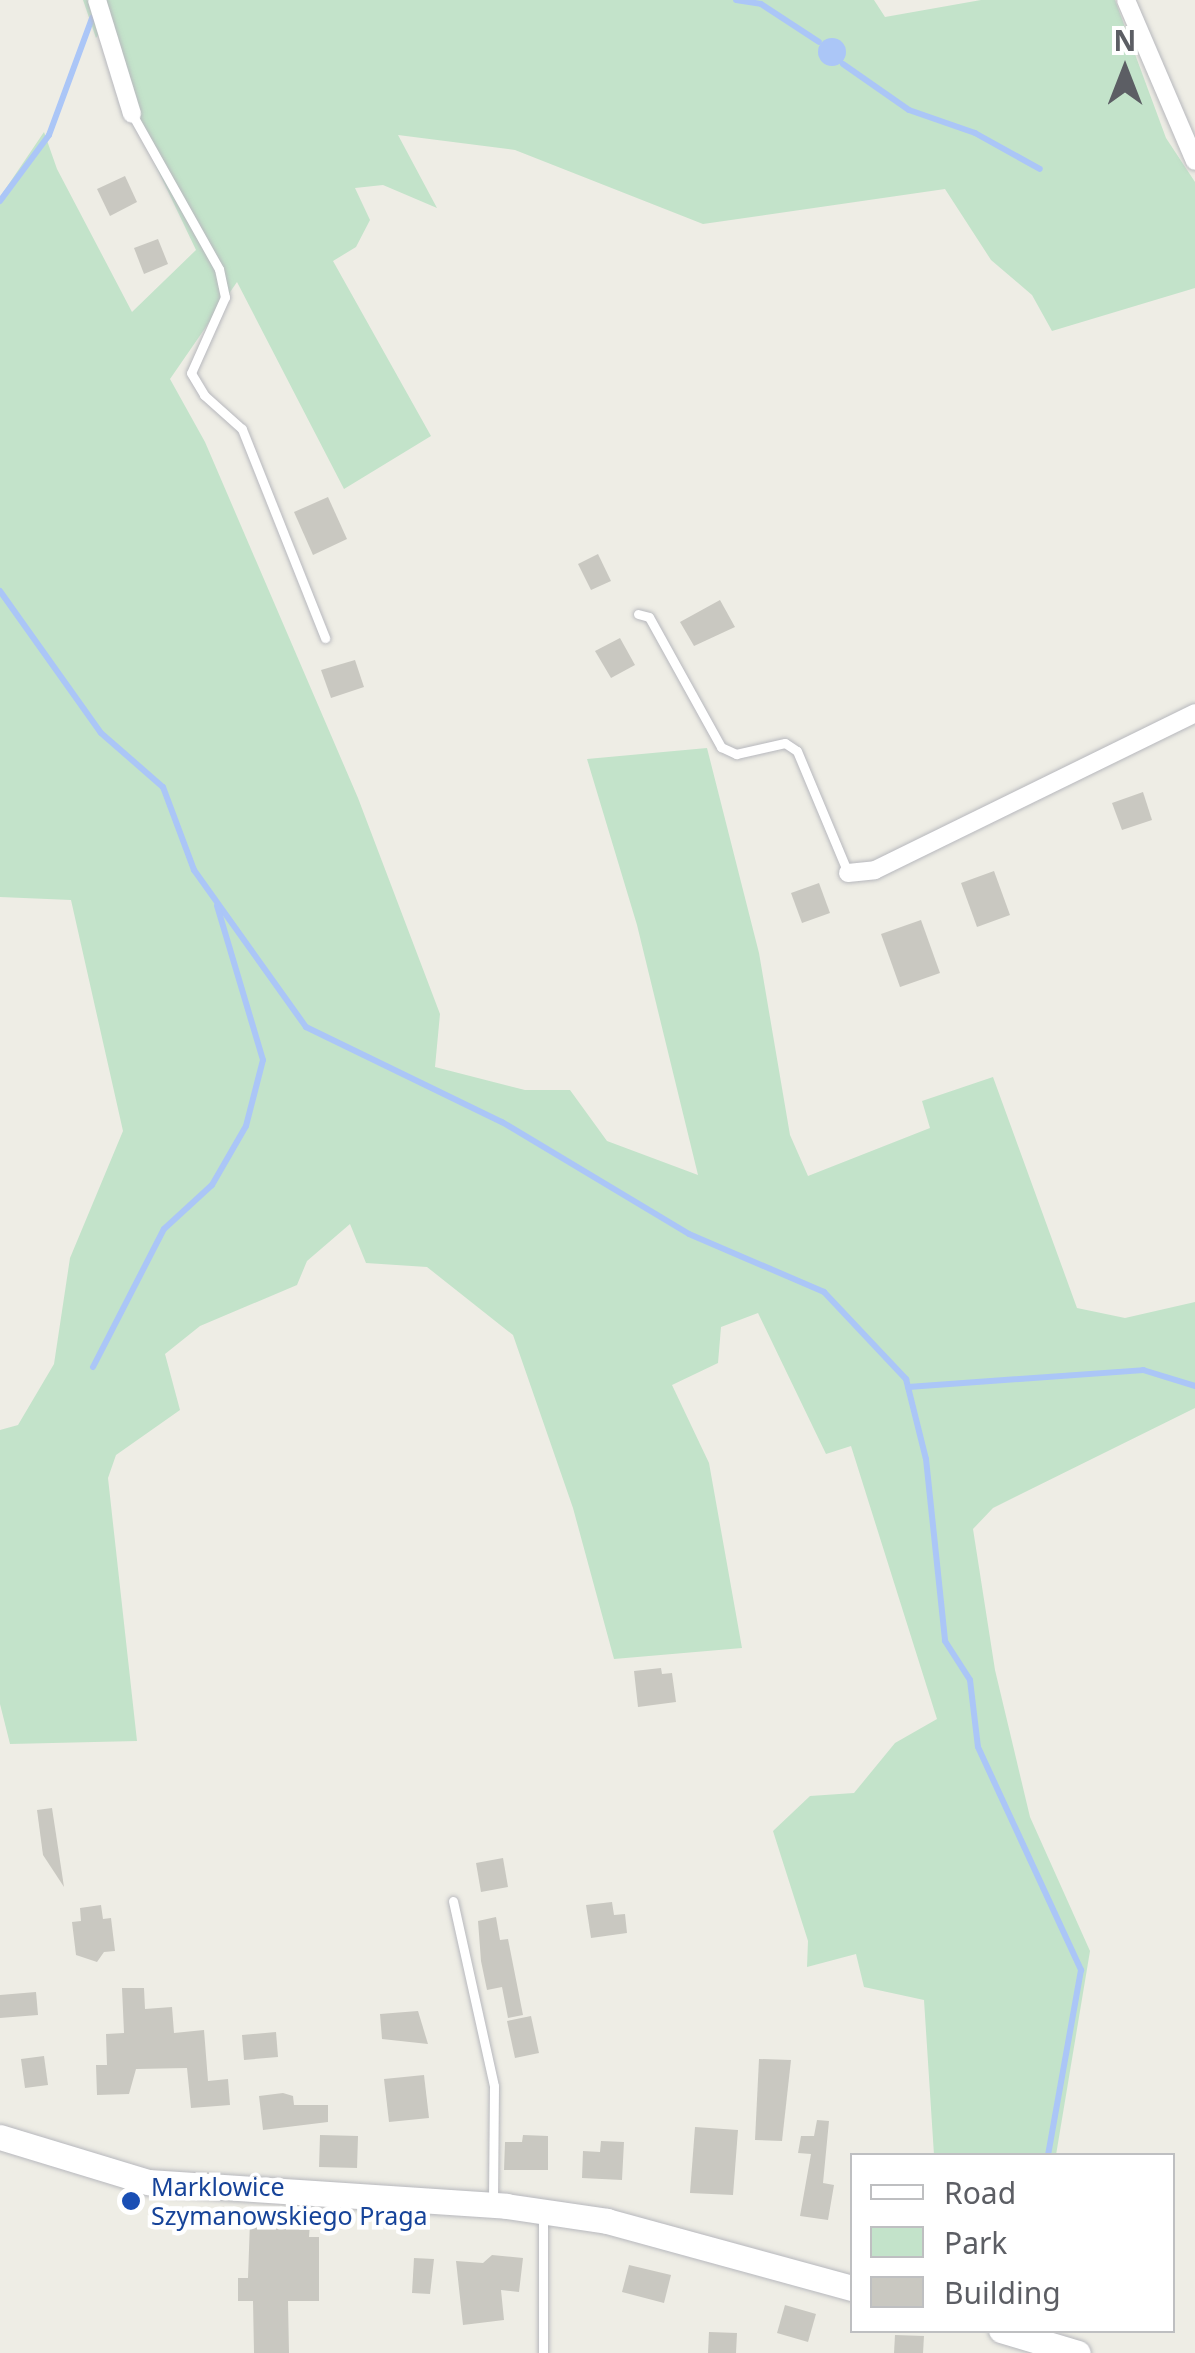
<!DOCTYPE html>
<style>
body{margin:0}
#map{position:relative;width:1195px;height:2353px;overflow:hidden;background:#eeede5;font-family:"Noto Sans",sans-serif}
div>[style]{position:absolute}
.green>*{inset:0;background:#c3e3ca}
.water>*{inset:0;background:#abc6f7}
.round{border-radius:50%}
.stream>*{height:6px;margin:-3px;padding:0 3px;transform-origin:3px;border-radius:3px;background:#abc6f7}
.building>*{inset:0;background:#c9c8c1}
.roads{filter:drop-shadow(0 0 2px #b7b8bd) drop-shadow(0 0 2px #b7b8bd)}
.lane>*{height:9px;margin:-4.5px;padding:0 4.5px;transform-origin:4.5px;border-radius:4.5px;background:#fff}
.street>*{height:18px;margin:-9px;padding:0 9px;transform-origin:9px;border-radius:9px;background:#fff}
.secondary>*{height:25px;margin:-12.5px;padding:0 12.5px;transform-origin:12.5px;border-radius:12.5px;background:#fff}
.dots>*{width:28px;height:28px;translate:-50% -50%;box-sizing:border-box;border:5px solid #fff;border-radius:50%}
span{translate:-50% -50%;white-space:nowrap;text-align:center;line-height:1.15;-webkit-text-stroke:9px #fff;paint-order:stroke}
.transit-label{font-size:25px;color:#164399}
.left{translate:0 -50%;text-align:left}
.legend{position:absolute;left:850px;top:2153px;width:325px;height:180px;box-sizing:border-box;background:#fff;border:2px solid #bebfc1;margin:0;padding:12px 18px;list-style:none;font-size:30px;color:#5c5e64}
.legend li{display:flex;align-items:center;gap:20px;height:50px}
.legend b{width:50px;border:2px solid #bebfc1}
.north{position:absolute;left:1075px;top:20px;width:100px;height:100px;-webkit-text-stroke:8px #fff;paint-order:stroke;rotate:0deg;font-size:28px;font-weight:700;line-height:40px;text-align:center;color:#5c5e64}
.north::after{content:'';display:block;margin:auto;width:35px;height:45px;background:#5c5e64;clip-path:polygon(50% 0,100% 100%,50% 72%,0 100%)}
</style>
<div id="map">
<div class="green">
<div style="clip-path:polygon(83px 0,874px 0,885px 17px,981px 0,1115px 0,1166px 138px,1195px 182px,1195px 288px,1052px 331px,1032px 295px,991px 260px,945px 189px,703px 224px,515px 150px,398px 135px,437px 208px,383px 185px,355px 188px,370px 220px,356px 247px,333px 261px,431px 436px,344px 489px,237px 282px,170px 379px,205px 442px,358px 798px,440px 1014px,435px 1067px,525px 1090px,570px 1090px,607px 1141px,698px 1175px,637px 925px,587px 759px,707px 748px,759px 953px,790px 1135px,808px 1176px,930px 1128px,922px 1101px,993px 1077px,1077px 1308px,1125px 1318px,1195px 1302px,1195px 1408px,993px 1508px,973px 1529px,995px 1670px,1030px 1817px,1090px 1951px,1056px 2155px,934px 2155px,924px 2000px,864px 1987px,856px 1954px,807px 1967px,808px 1941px,773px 1831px,810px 1796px,854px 1793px,895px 1743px,937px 1719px,851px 1446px,826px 1454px,758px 1313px,721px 1327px,718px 1363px,672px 1385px,709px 1463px,742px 1648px,614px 1659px,573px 1508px,513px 1335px,427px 1267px,366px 1263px,350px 1224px,307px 1261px,297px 1285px,200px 1326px,165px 1354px,180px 1410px,116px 1455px,108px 1478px,137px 1741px,10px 1744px,0 1704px,0 1430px,18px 1425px,54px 1364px,70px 1258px,123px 1131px,71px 900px,0 897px,0 197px,44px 132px,57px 169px,132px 312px,196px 250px,132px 116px,112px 17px,96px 38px)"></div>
</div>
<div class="water">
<div class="round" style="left:818px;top:38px;width:28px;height:28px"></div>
</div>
<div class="stream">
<div style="left:736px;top:0;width:25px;rotate:9deg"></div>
<div style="left:761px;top:4px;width:69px;rotate:33.2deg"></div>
<div style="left:843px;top:64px;width:80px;rotate:34.9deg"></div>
<div style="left:909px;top:110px;width:70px;rotate:19.2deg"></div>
<div style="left:975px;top:133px;width:74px;rotate:29deg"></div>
<div style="left:0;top:201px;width:82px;rotate:-53.4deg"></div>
<div style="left:49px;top:135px;width:125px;rotate:-69.8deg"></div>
<div style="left:0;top:591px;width:174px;rotate:54.6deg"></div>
<div style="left:101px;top:733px;width:82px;rotate:41.1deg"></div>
<div style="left:163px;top:787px;width:89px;rotate:69.5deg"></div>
<div style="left:194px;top:870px;width:193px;rotate:54.5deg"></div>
<div style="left:306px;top:1027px;width:218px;rotate:25.9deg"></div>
<div style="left:502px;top:1122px;width:218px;rotate:30.9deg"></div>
<div style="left:689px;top:1234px;width:147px;rotate:23.2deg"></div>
<div style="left:824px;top:1292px;width:120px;rotate:46.7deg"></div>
<div style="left:906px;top:1379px;width:82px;rotate:76deg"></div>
<div style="left:926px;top:1459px;width:183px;rotate:84deg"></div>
<div style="left:945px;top:1641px;width:46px;rotate:57.3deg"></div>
<div style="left:970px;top:1680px;width:67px;rotate:83.2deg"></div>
<div style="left:978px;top:1747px;width:246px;rotate:65.2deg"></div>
<div style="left:1081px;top:1970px;width:189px;rotate:100.1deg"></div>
<div style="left:93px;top:1367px;width:155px;rotate:-62.8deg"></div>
<div style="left:164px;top:1229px;width:65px;rotate:-42.5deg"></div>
<div style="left:212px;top:1185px;width:68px;rotate:-60deg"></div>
<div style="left:246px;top:1126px;width:68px;rotate:-75.6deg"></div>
<div style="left:263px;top:1060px;width:161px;rotate:-106.6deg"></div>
<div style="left:908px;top:1387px;width:236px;rotate:-4.1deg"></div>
<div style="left:1143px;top:1370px;width:54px;rotate:17.1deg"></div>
</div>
<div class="building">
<div style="clip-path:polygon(125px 176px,137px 202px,110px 216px,97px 189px)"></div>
<div style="clip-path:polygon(158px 239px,168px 264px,144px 274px,134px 248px)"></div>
<div style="clip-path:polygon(328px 497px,347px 539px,313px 555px,294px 512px)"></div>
<div style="clip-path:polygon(598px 554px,611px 581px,591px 590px,578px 564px)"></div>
<div style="clip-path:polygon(720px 600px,735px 627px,694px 646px,680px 622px)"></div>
<div style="clip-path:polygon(620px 638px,635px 665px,611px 678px,595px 651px)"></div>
<div style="clip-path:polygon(355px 660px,364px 687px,331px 698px,321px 670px)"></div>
<div style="clip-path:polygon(1143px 792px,1152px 820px,1122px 830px,1112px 803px)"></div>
<div style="clip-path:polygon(994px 871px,1010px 915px,977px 927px,961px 883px)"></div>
<div style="clip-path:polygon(819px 883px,830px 913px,802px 923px,791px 893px)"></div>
<div style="clip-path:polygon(921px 920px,940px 973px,900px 987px,881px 934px)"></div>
<div style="clip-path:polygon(661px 1668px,662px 1674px,672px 1673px,676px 1702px,638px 1707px,634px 1671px)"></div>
<div style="clip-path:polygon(52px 1808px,64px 1887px,43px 1855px,37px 1810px)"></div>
<div style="clip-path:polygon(503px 1858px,508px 1887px,481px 1892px,476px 1863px)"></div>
<div style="clip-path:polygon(612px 1902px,614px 1915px,625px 1914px,627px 1933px,591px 1938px,586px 1905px)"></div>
<div style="clip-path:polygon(101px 1905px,103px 1919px,111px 1918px,115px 1951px,104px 1952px,97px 1962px,76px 1955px,72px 1922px,81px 1921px,80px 1908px)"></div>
<div style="clip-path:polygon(496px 1917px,500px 1940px,508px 1939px,523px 2015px,508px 2018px,502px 1987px,487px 1990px,481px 1961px,478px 1921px)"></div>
<div style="clip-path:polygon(122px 1988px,144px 1988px,145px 2009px,172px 2007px,174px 2033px,204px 2030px,208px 2081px,228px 2079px,230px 2105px,191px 2108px,187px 2068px,136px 2069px,129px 2094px,97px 2095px,96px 2065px,107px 2065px,106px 2034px,124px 2033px)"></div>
<div style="clip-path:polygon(36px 1992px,38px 2015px,0 2018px,0 1995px)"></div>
<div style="clip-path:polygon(418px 2011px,428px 2044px,382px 2039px,380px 2014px)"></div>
<div style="clip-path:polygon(531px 2016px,539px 2053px,515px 2058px,507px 2021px)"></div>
<div style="clip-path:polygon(276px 2032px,278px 2057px,244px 2060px,242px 2035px)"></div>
<div style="clip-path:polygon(44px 2056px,48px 2085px,25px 2088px,21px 2059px)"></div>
<div style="clip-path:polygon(759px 2059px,791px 2060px,782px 2141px,755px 2140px)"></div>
<div style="clip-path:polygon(424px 2075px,429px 2118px,389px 2122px,384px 2079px)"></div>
<div style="clip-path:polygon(283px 2093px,293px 2096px,294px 2105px,328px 2105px,328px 2122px,263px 2130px,259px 2096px)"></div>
<div style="clip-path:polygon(817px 2120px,829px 2121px,823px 2183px,834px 2185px,828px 2220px,800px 2216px,811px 2154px,798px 2153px,801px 2136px,814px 2136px)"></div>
<div style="clip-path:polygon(695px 2127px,738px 2130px,733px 2195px,690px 2193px)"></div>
<div style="clip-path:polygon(320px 2135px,358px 2136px,357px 2168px,319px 2167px)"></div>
<div style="clip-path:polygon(523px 2135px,548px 2136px,548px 2170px,504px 2170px,505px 2142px,522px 2142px)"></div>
<div style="clip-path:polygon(601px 2141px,624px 2142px,622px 2180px,582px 2178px,583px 2151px,600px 2152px)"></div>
<div style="clip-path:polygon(250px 2221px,310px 2223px,309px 2237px,319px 2237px,319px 2301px,288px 2301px,289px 2353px,254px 2353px,253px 2301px,238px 2301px,238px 2278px,248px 2278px)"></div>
<div style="clip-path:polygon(492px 2255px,523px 2258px,519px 2292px,501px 2290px,504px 2320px,463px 2325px,456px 2261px,483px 2263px)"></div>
<div style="clip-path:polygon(414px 2258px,434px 2259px,430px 2294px,412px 2293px)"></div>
<div style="clip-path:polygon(629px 2265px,671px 2275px,664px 2303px,622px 2292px)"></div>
<div style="clip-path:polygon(785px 2305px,816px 2314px,808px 2342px,777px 2333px)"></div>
<div style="clip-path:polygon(709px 2332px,737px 2333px,736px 2353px,708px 2353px)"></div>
<div style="clip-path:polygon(895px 2335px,924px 2336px,923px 2353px,894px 2353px)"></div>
</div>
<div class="roads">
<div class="lane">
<div style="left:132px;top:114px;width:178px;rotate:60.7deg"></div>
<div style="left:219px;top:269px;width:29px;rotate:78deg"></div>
<div style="left:225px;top:297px;width:83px;rotate:114.1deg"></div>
<div style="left:191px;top:373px;width:26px;rotate:59deg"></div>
<div style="left:204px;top:395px;width:51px;rotate:41.8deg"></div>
<div style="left:242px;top:429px;width:225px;rotate:68.3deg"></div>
<div style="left:638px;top:614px;width:11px;rotate:15deg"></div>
<div style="left:649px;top:617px;width:149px;rotate:61deg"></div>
<div style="left:721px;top:747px;width:17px;rotate:25deg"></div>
<div style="left:736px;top:754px;width:50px;rotate:-12.7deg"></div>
<div style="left:785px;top:743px;width:14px;rotate:34deg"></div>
<div style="left:797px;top:751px;width:132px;rotate:67.3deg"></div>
<div style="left:453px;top:1901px;width:189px;rotate:77.5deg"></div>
<div style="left:494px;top:2086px;width:118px;rotate:90.5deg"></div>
<div style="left:543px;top:2213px;width:140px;rotate:90deg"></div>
</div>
<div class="street">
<div style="left:97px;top:0;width:119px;rotate:72.9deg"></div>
<div style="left:1126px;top:0;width:175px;rotate:66.8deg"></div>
<div style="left:848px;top:873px;width:27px;rotate:-6deg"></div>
<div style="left:875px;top:870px;width:356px;rotate:-26.1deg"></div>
</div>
<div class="secondary">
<div style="left:0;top:2137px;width:155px;rotate:16.9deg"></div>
<div style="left:148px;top:2182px;width:359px;rotate:3.8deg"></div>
<div style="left:506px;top:2206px;width:102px;rotate:8.4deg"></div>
<div style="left:607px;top:2221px;width:254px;rotate:15.3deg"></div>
<div style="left:1001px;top:2330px;width:80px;rotate:16.6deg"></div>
</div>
</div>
<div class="dots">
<div style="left:131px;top:2201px;background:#1a4fb4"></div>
</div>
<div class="transit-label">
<span class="left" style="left:151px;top:2201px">Marklowice<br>Szymanowskiego Praga</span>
</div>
<ul class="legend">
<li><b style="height:12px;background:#fff"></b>Road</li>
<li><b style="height:28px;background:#c3e3ca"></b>Park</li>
<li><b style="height:28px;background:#c9c8c1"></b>Building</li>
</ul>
<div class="north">N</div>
</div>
